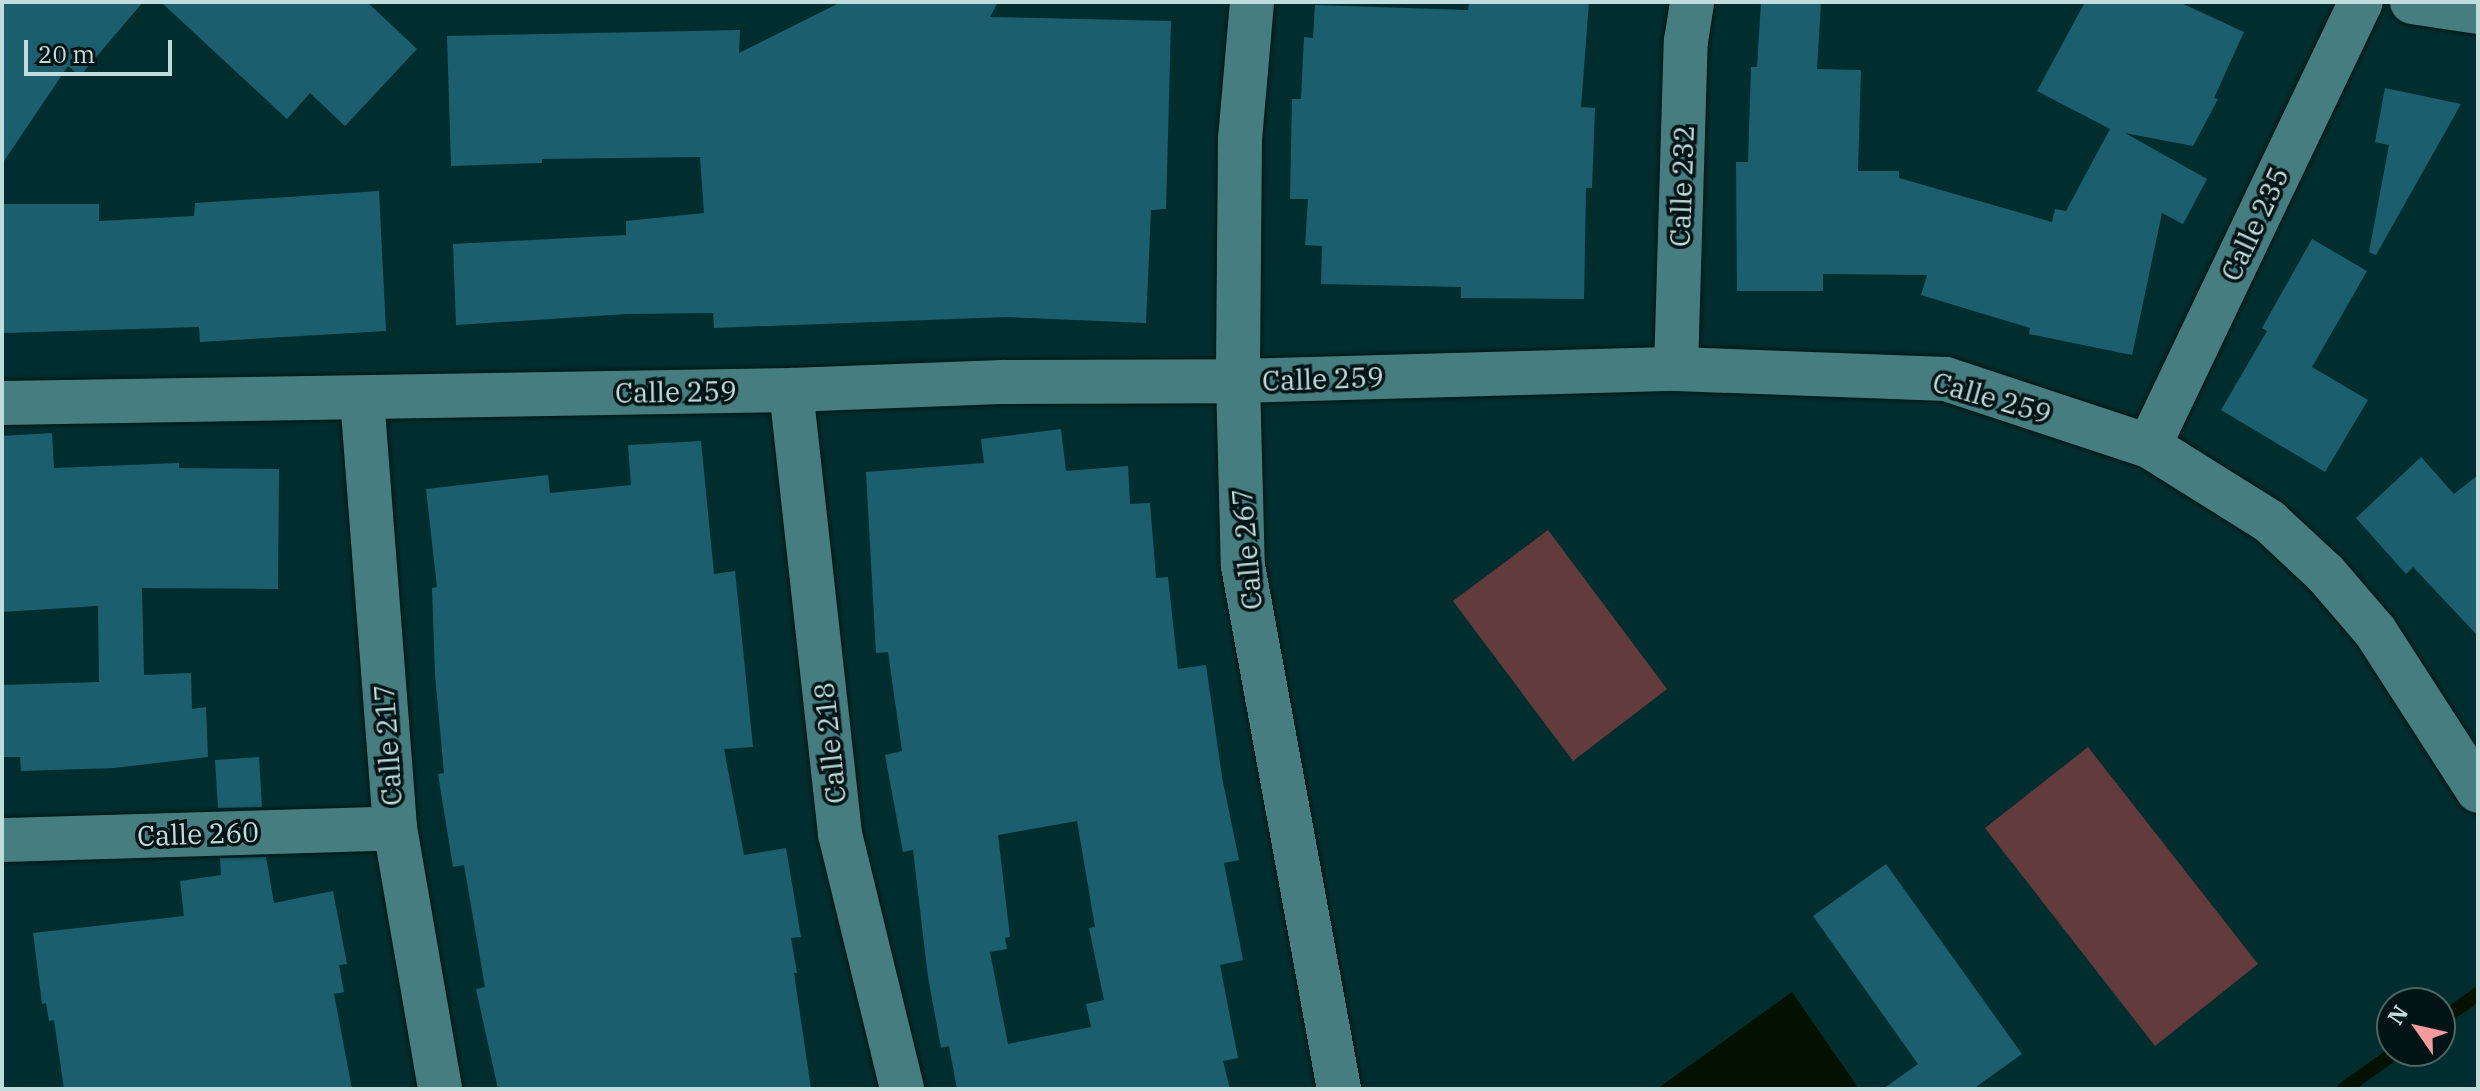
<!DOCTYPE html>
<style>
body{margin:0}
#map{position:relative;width:2480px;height:1091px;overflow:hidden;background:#002e2f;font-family:"IBM Plex Serif",serif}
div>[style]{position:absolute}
.green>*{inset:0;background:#643b3d}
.water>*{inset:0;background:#021100}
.stream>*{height:14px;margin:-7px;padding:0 7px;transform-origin:7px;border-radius:7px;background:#021100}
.building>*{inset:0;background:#1b5e6e}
.roads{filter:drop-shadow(0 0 2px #001515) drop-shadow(0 0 2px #001515)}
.minor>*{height:44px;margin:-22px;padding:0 22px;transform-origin:22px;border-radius:22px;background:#467d7f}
span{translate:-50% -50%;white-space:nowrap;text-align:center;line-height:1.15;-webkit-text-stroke:7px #001415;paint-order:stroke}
.street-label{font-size:28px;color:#c1dcdd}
.frame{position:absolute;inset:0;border:4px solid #c1dcdd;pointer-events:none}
.north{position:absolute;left:2376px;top:987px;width:80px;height:80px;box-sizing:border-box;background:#001415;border:2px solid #4d6465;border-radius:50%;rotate:304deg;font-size:22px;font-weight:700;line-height:32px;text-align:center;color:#c1dcdd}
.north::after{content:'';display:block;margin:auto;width:28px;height:36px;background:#f59b9e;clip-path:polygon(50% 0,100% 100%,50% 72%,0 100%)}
.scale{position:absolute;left:24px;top:40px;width:148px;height:36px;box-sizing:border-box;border:4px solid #c1dcdd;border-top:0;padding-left:10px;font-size:24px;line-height:28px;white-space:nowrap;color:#c1dcdd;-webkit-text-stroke:6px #001415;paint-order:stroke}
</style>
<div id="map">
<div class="green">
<div style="clip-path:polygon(1548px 530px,1667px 689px,1573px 761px,1453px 601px)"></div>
<div style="clip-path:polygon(2088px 747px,2258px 964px,2155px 1046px,1985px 828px)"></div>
</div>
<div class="water">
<div style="clip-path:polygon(1792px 992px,1859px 1089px,1657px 1089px)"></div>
</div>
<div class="stream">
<div style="left:2440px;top:1021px;width:47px;rotate:-35.4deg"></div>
<div style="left:2344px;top:1089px;width:65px;rotate:-35.6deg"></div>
</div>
<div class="building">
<div style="clip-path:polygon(2px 2px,143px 2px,80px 76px,68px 66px,2px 164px)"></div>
<div style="clip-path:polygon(161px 2px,367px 2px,417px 49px,345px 126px,310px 93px,287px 119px)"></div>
<div style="clip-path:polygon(841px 2px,998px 2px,990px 17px,1171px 21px,1166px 209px,1151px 210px,1146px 323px,1006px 317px,714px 328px,713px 313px,627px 314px,456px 325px,453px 244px,626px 235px,626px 221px,704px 213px,700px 157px,542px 159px,542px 163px,451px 166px,447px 36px,740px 30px,739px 53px)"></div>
<div style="clip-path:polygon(1469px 2px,1589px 2px,1581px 107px,1595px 108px,1592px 188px,1586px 188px,1584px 299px,1461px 298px,1461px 287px,1321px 284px,1322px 246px,1305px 245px,1308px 199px,1290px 199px,1292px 99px,1301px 99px,1304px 37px,1313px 38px,1315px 5px,1468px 10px)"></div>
<div style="clip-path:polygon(1761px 2px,1821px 2px,1817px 69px,1861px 70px,1858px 171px,1899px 171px,1899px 178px,2052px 222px,2055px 209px,2066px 211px,2110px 129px,2037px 91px,2085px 2px,2179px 2px,2244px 32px,2214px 98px,2218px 99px,2193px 146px,2125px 133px,2207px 179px,2183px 224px,2162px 213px,2132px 355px,2029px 334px,2030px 328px,1921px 295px,1927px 275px,1823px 274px,1823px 291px,1737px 291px,1736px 162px,1748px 162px,1751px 67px,1757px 67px)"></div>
<div style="clip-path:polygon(2385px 88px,2461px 104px,2376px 255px,2369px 252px,2389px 145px,2375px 142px)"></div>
<div style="clip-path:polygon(379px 191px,386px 331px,200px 342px,199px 327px,4px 333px,4px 204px,99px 204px,99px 221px,194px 216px,195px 203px)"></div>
<div style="clip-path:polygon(2312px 239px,2367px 271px,2312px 367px,2368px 400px,2325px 472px,2221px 410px,2267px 331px,2262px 328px)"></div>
<div style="clip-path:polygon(evenodd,1061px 429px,1066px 471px,1128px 466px,1130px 504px,1150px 503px,1156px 578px,1168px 577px,1178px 669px,1206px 665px,1222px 777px,1239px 860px,1224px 863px,1243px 960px,1220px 965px,1238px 1058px,1223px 1061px,1230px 1089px,957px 1089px,949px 1046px,941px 1048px,928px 977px,913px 850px,903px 852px,885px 755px,902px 751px,888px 652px,876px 653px,866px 472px,984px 463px,981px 439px,1061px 429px,1077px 821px,1095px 927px,1089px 928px,1104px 1000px,1086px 1004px,1091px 1027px,1008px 1044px,990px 952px,1007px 949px,1005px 938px,1010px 937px,998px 835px,1077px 821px)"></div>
<div style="clip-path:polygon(52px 433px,54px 468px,179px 463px,179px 468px,279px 469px,278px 589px,142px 588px,144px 675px,191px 673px,192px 709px,206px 707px,208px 757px,114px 768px,21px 771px,20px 757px,2px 757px,2px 685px,99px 682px,98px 606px,2px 612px,2px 436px)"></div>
<div style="clip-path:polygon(701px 441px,714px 574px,735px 571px,753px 747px,724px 749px,744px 855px,786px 848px,801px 937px,791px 938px,797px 973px,794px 973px,811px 1089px,498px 1089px,476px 989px,485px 987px,464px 865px,453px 867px,438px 774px,444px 773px,435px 675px,432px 588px,437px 587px,426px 489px,548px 475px,550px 493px,631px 485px,628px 445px)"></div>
<div style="clip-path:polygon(2421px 457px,2454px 494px,2478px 475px,2478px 636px,2413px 567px,2406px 574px,2356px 518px)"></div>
<div style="clip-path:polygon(259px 757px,262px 807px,218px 808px,215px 760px)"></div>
<div style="clip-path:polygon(266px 857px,274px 903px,333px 891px,347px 964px,339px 965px,344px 992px,334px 994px,352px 1089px,64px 1089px,54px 1020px,49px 1021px,46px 1003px,42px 1004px,33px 933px,184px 916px,180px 881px,221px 875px,220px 858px)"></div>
<div style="clip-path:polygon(1886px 864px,2022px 1054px,1973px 1089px,1883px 1089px,1918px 1064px,1813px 916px)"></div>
</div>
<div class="roads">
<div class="minor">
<div style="left:1252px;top:2px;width:137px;rotate:95deg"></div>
<div style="left:1240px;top:138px;width:243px;rotate:90.5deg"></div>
<div style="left:1238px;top:381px;width:185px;rotate:88.5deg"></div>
<div style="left:1243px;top:566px;width:532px;rotate:79.6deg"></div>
<div style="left:2412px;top:2px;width:67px;rotate:8.6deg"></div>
<div style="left:1676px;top:369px;width:328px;rotate:-88.3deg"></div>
<div style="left:1686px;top:41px;width:39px;rotate:-81deg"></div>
<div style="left:791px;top:390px;width:447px;rotate:83.7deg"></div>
<div style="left:840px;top:834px;width:262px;rotate:76.3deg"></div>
<div style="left:362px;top:398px;width:431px;rotate:85.6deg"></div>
<div style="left:395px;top:828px;width:265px;rotate:80.2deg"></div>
<div style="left:2px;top:403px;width:789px;rotate:-0.94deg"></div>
<div style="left:791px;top:390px;width:212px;rotate:-2.2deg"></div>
<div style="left:1003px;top:382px;width:235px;rotate:-0.2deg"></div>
<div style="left:1238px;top:381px;width:438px;rotate:-1.6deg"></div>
<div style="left:1676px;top:369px;width:270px;rotate:2.1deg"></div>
<div style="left:1946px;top:379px;width:214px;rotate:18.3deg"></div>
<div style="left:2149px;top:446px;width:142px;rotate:32deg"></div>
<div style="left:2269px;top:521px;width:78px;rotate:42.9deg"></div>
<div style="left:2326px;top:574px;width:75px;rotate:49.3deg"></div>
<div style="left:2375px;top:631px;width:190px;rotate:57.2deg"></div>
<div style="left:2149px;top:446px;width:492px;rotate:-64.5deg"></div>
<div style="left:2px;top:840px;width:393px;rotate:-1.7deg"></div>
</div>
</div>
<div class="street-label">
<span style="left:1682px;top:186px;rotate:-88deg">Calle 232</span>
<span style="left:2255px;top:224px;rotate:-65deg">Calle 235</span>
<span style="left:1323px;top:379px;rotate:-2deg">Calle 259</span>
<span style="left:676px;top:392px;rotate:-1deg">Calle 259</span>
<span style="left:1992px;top:398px;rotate:16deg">Calle 259</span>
<span style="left:1247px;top:549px;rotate:-95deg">Calle 267</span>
<span style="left:830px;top:743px;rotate:-96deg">Calle 218</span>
<span style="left:388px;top:745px;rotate:-94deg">Calle 217</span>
<span style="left:198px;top:834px;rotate:-2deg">Calle 260</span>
</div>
<div class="frame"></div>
<div class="north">N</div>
<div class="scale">20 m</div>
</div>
